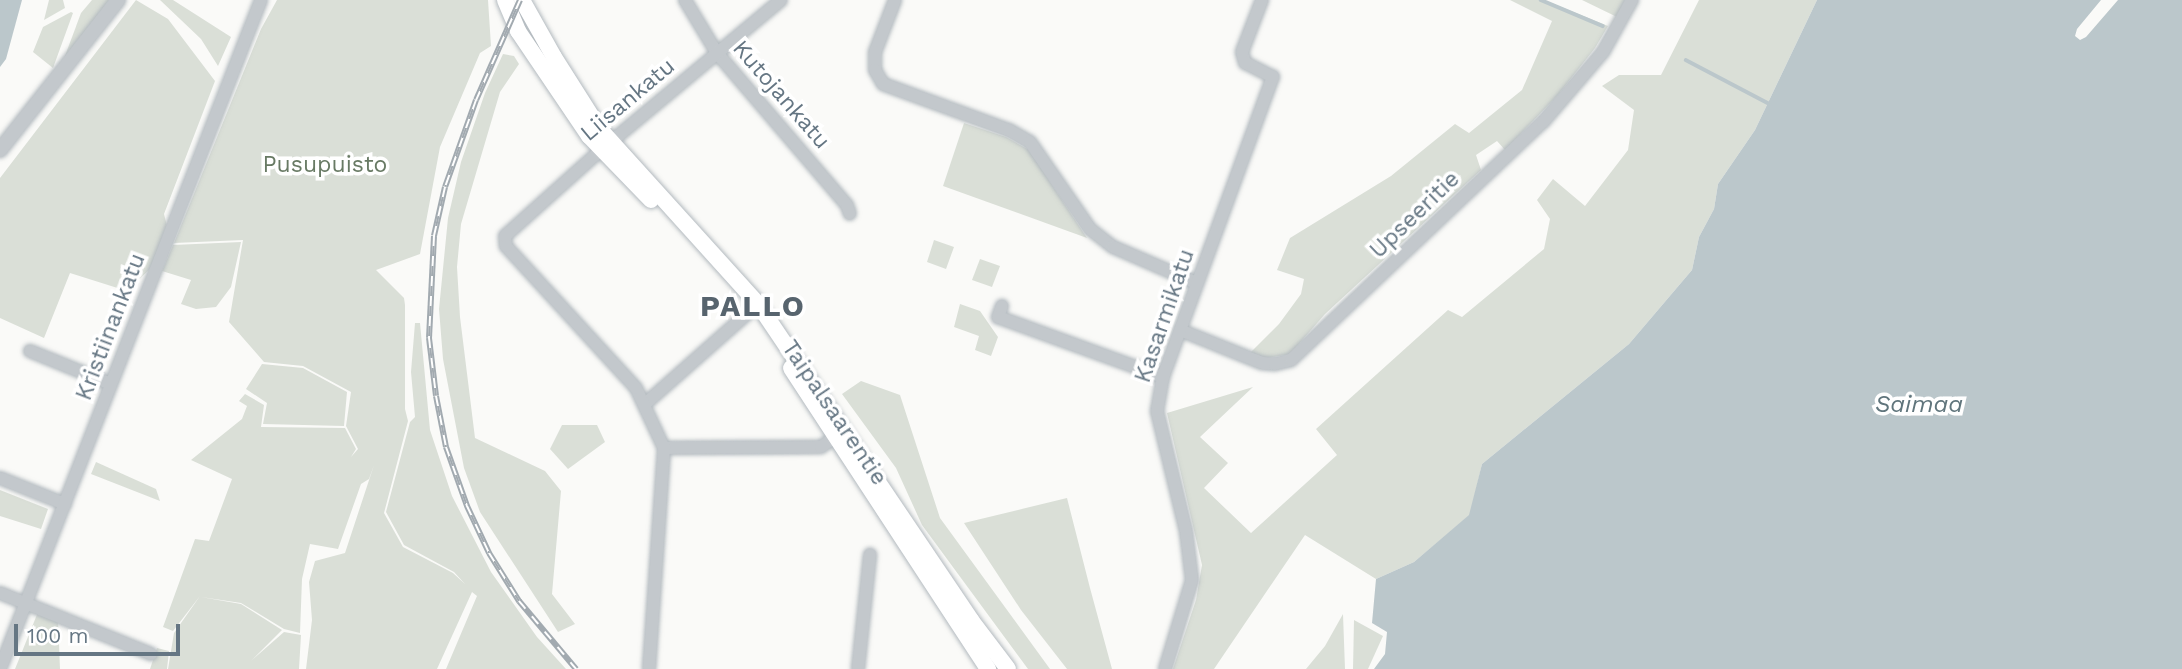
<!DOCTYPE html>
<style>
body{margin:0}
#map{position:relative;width:2182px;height:669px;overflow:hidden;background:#fafaf8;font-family:"Work Sans",sans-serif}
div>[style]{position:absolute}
.green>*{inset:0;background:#dadfd7}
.water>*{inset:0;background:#bbc7cb}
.stream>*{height:3.5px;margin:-1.75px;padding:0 1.75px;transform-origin:1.75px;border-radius:1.75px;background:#bbc7cb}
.roads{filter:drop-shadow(0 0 2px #b3babf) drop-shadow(0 0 2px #b3babf)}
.minor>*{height:12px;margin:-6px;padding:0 6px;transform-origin:6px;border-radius:6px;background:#c3c8cc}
.tertiary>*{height:14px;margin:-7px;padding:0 7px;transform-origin:7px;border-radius:7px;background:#c3c8cc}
.secondary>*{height:16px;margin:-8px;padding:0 8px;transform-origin:8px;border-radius:8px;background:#fff}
.rail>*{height:6px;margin-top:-3px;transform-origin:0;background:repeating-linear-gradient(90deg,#fff 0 10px,#a2aab0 0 20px);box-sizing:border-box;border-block:2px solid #a2aab0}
span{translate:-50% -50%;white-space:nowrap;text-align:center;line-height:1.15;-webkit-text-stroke:7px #fff;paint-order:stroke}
.street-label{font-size:23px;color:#657683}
.park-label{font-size:23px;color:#687a64}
.water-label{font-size:24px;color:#60757c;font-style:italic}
.district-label{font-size:30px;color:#57646e;font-weight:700;letter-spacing:2px}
.scale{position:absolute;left:14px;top:624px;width:166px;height:32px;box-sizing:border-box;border:4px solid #657683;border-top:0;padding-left:9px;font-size:21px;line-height:24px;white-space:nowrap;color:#657683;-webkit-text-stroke:5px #fff;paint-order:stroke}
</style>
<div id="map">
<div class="green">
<div style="clip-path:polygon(49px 0,63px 0,65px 8px,44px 20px)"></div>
<div style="clip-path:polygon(92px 0,109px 0,62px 64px,81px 13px)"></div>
<div style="clip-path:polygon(136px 0,168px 19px,215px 81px,164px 214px,168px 230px,151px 268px,127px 291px,70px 273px,44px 338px,0 318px,0 178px)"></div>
<div style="clip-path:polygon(160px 0,173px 0,231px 37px,218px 66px,201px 39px)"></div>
<div style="clip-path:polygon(277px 0,488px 0,491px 46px,480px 53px,440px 147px,420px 254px,376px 270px,404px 298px,405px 305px,405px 409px,408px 421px,384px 513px,403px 547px,453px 573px,465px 584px,454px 572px,404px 545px,386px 512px,410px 422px,415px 417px,411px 372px,415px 323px,420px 323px,430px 430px,452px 496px,491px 572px,537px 637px,566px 669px,446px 669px,477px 596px,472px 592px,437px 669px,306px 669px,312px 620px,309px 582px,315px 561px,345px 553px,374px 465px,369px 479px,361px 484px,338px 549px,310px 544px,302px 579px,300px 633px,284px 629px,241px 603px,201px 597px,241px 604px,282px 630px,251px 661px,284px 632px,301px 635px,299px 669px,168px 669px,174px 633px,200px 596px,173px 631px,163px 627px,195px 539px,209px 541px,232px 479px,191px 460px,242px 419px,247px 406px,239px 401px,245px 394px,264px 405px,261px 427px,345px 428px,356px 449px,351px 457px,358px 449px,346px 426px,351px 392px,303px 366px,264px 362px,229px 322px,243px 240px,174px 243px,261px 29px)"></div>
<div style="clip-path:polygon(1510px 0,1544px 0,1608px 26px,1595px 48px,1557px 96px,1505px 150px,1497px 141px,1476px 155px,1481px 170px,1325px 314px,1290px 354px,1267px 358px,1250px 353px,1279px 324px,1301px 294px,1304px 279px,1277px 270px,1290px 238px,1391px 176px,1455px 124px,1469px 133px,1522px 90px,1552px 21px)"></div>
<div style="clip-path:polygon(1582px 0,1625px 0,1617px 17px)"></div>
<div style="clip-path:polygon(1699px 0,1817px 0,1755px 130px,1718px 184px,1714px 209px,1699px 237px,1692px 270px,1629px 344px,1482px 464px,1470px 515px,1414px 562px,1376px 579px,1305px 535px,1214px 669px,1173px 669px,1196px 600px,1202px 565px,1167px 413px,1253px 387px,1200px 437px,1228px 463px,1204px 488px,1251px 533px,1337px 455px,1316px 429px,1448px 310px,1462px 317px,1544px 249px,1550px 219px,1537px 200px,1553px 179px,1585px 206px,1628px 150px,1634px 110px,1602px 86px,1619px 75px,1661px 75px)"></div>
<div style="clip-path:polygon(71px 12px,73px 13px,53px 68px,33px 52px,43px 27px)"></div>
<div style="clip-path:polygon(503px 54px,514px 56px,519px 64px,500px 92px,461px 224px,457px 267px,460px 317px,475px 438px,545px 471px,561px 491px,552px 594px,575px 624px,558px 632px,480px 512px,464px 468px,443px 359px,439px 309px,448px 218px,461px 162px,485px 93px)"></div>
<div style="clip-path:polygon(964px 123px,1006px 137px,1029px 150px,1087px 238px,943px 186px)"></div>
<div style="clip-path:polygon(934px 240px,954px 247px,946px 269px,927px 262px)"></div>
<div style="clip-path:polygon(241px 242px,231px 287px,216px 307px,196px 309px,181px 304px,191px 280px,162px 271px,173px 245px)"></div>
<div style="clip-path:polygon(980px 259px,1000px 266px,992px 287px,972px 280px)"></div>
<div style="clip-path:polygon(960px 304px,980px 311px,998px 337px,991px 356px,975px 350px,979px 336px,954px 327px)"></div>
<div style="clip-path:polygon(262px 364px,303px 368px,347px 392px,344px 426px,263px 424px,267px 403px,246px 389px)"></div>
<div style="clip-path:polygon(861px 381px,900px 395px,940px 518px,1050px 669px,1028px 669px,922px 525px,896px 468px,842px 394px)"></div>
<div style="clip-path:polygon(562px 425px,597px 425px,605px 442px,568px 469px,550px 449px)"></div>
<div style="clip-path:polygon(96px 462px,156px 489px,160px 501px,91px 474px)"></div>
<div style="clip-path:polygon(0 490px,48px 509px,41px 529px,0 516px)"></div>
<div style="clip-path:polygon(1067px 498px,1090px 588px,1112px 669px,1067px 669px,1021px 610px,964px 523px)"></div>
<div style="clip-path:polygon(38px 612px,58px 620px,60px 669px,15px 669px)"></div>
<div style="clip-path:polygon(1343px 614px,1345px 669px,1306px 669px,1325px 646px)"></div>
<div style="clip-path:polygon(1354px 620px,1383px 636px,1368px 669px,1353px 669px)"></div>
<div style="clip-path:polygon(157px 648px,169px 651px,167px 669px,150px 669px)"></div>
</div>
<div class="water">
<div style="clip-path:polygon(0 0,22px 0,6px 59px,0 67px)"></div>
<div style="clip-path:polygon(1817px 0,2101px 0,2077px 29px,2075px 36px,2080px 40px,2086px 37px,2118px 0,2182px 0,2182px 669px,1374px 669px,1385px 654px,1387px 632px,1372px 623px,1376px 579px,1414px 562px,1469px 515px,1482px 464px,1629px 344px,1692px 270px,1699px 237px,1714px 209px,1718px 184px,1755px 130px)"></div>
</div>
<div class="stream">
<div style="left:1541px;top:0;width:67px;rotate:22.8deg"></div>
<div style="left:1686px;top:60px;width:93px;rotate:27.7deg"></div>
</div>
<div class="roads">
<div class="minor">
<div style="left:685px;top:0;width:62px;rotate:58.9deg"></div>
<div style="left:717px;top:53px;width:200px;rotate:49.5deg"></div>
<div style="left:847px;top:205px;width:9px;rotate:72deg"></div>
<div style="left:895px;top:0;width:56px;rotate:111deg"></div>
<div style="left:875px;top:52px;width:18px;rotate:90deg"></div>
<div style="left:875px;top:70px;width:16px;rotate:60deg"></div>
<div style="left:883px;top:84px;width:134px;rotate:20.1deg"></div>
<div style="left:1009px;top:130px;width:24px;rotate:30deg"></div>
<div style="left:1030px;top:142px;width:106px;rotate:55.4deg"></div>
<div style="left:1090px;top:229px;width:29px;rotate:38deg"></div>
<div style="left:1113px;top:247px;width:90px;rotate:23.4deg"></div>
<div style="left:1002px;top:306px;width:12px;rotate:110deg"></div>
<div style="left:998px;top:317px;width:176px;rotate:20deg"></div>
<div style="left:1180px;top:330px;width:88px;rotate:21.9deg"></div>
<div style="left:1262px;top:363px;width:13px;rotate:4deg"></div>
<div style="left:1275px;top:364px;width:16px;rotate:-14deg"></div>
<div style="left:1291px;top:360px;width:347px;rotate:-43.4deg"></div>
<div style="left:1543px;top:122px;width:92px;rotate:-49.4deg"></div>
<div style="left:1603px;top:52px;width:60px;rotate:-60.9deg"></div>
<div style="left:30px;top:351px;width:87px;rotate:22.2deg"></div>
<div style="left:645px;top:404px;width:151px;rotate:-41.5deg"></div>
<div style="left:664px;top:448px;width:157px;rotate:-0.4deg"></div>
<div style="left:821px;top:447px;width:24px;rotate:-36deg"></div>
<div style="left:0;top:478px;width:70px;rotate:21.8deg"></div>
<div style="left:0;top:593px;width:163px;rotate:22deg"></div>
<div style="left:0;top:669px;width:718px;rotate:-68.69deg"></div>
<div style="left:649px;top:669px;width:222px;rotate:-86.1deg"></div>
<div style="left:664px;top:448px;width:66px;rotate:-115deg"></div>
<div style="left:636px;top:388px;width:193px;rotate:-132.5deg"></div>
<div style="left:506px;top:246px;width:10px;rotate:-96deg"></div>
<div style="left:505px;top:236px;width:129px;rotate:-41.9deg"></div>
<div style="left:601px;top:150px;width:234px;rotate:-39.8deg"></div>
<div style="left:858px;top:669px;width:115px;rotate:-84deg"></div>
<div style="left:1165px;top:669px;width:93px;rotate:-73.1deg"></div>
<div style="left:1192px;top:580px;width:49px;rotate:-97deg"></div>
<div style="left:1186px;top:531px;width:123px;rotate:-103.6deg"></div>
<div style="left:1157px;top:411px;width:35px;rotate:-80deg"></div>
<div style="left:1163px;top:377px;width:320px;rotate:-69.9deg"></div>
<div style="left:1273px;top:77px;width:31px;rotate:-153deg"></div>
<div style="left:1245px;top:63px;width:11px;rotate:-105deg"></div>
<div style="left:1242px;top:52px;width:56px;rotate:-69deg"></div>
</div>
<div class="tertiary">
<div style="left:0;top:150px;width:191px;rotate:-51.8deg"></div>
</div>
<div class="secondary">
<div style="left:505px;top:0;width:34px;rotate:67deg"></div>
<div style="left:518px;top:31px;width:127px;rotate:55.9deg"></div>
<div style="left:589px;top:136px;width:89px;rotate:45.9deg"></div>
<div style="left:522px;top:0;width:65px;rotate:60.7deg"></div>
<div style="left:554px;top:57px;width:84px;rotate:57.6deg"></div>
<div style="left:599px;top:128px;width:237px;rotate:47.9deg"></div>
<div style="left:758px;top:304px;width:381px;rotate:56deg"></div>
<div style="left:971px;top:620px;width:61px;rotate:52.9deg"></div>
<div style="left:791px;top:368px;width:360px;rotate:56.8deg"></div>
</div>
</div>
<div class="rail">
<div style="left:520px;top:0;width:109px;rotate:113.7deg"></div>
<div style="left:476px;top:100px;width:92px;rotate:109.6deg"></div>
<div style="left:445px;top:187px;width:50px;rotate:102.7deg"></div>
<div style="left:434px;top:236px;width:102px;rotate:92.8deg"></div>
<div style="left:429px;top:338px;width:58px;rotate:83.1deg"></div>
<div style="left:436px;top:396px;width:52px;rotate:78.9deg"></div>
<div style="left:446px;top:447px;width:63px;rotate:70.4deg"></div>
<div style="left:467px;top:506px;width:52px;rotate:64.9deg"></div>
<div style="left:489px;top:553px;width:57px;rotate:58deg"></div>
<div style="left:519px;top:601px;width:89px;rotate:50deg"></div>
</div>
<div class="street-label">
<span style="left:781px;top:95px;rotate:49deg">Kutojankatu</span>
<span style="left:628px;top:100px;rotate:-40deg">Liisankatu</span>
<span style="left:1415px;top:215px;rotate:-44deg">Upseeritie</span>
<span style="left:1165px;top:316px;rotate:-71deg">Kasarmikatu</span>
<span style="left:111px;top:327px;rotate:-69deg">Kristiinankatu</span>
<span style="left:834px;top:413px;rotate:56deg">Taipalsaarentie</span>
</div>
<div class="park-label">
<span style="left:325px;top:165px">Pusupuisto</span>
</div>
<div class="water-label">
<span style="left:1919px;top:405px">Saimaa</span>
</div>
<div class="district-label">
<span style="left:753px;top:306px">PALLO</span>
</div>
<div class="scale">100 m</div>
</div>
